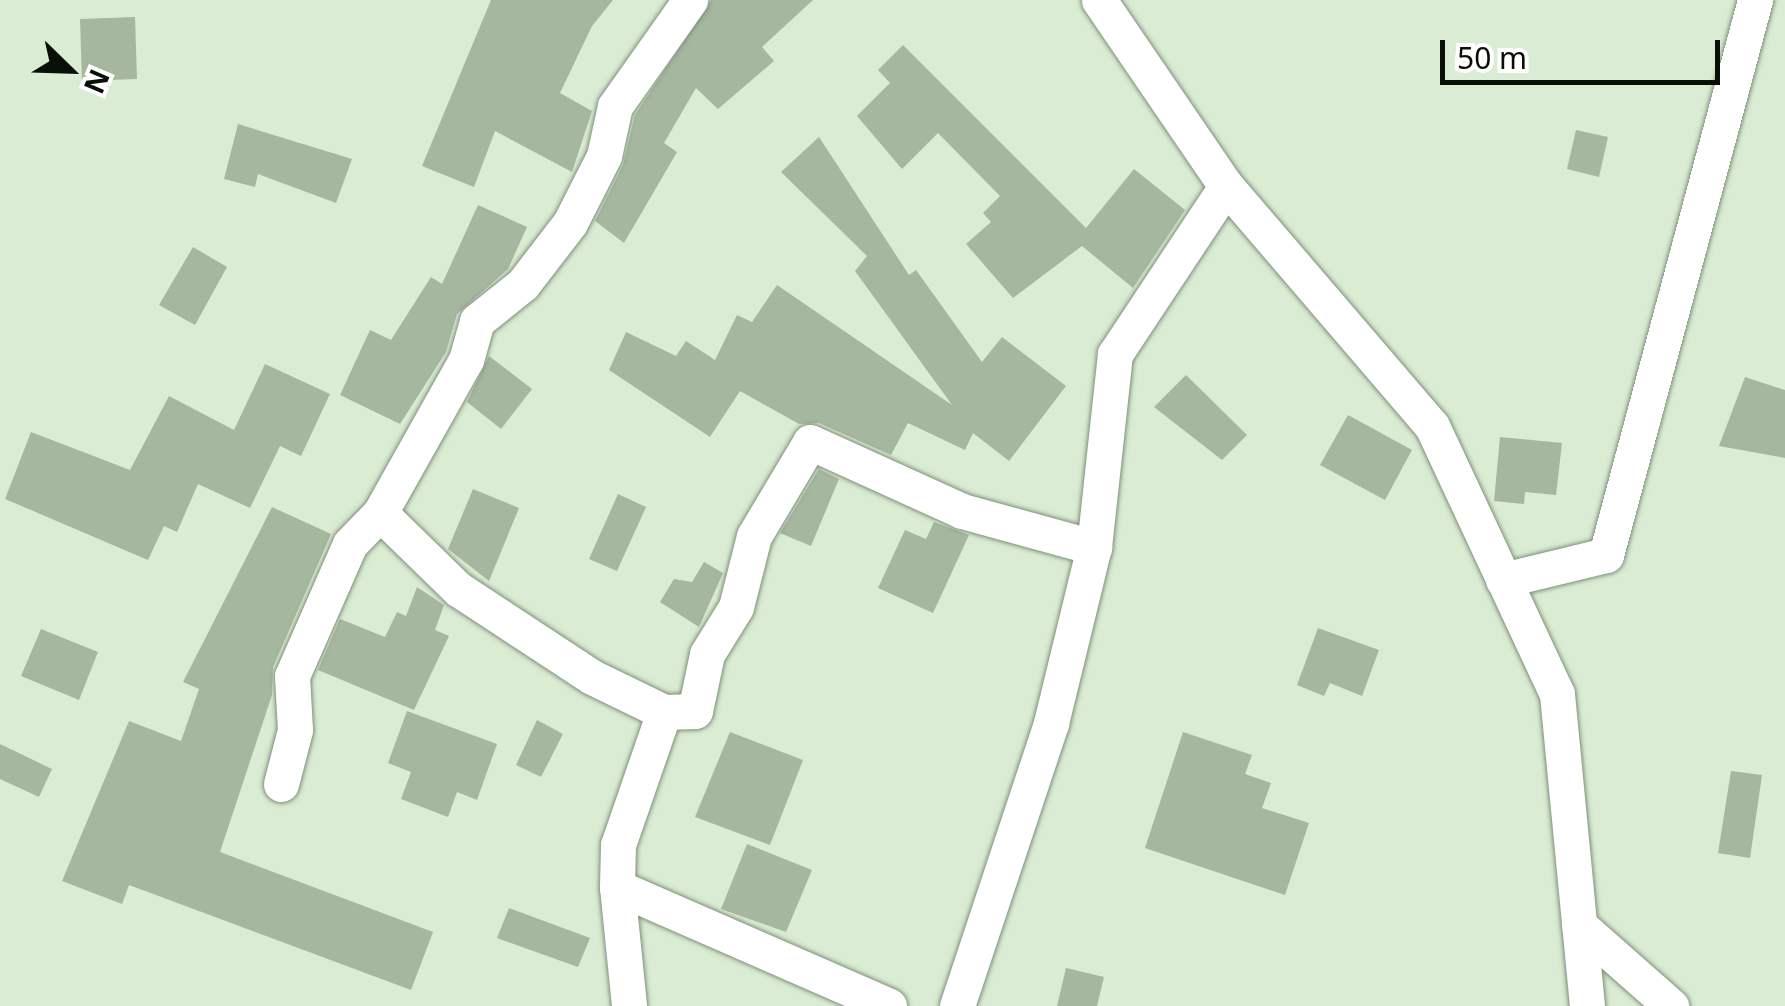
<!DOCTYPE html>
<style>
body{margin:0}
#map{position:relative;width:1785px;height:1006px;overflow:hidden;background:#daecd3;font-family:"Noto Sans",sans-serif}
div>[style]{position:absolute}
.building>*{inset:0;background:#a6b79f}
.roads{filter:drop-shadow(0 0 2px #7f9079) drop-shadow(0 0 2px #7f9079)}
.street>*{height:35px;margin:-17.5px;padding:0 17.5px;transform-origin:17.5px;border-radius:17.5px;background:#fff}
span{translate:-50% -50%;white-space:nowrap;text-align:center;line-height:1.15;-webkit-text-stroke:8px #fff;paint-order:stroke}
.north{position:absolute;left:20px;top:20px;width:100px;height:100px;-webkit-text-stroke:8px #fff;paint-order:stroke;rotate:113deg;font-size:28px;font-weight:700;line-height:40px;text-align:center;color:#090f07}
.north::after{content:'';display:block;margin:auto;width:35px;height:45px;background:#090f07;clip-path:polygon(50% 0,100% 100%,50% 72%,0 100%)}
.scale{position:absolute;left:1440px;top:40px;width:280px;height:45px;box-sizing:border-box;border:5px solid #090f07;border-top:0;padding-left:12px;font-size:30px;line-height:35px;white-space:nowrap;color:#090f07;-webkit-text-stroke:8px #fff;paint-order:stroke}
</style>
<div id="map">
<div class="building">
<div style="clip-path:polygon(491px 0,613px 0,592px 26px,560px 93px,592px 111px,572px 172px,495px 131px,474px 187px,422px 166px)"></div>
<div style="clip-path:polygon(711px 0,813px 0,762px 47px,774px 61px,718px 109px,696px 88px,664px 143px,677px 152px,624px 243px,595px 221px,623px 165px,635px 115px)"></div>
<div style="clip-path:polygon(135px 17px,137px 79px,82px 81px,80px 19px)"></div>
<div style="clip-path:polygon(903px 45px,1086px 228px,1134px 169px,1185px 210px,1133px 288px,1082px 246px,1013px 298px,966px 244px,991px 222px,983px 213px,1000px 196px,938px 133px,902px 169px,857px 116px,890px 83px,878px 70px)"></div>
<div style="clip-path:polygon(238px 124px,352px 159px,336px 203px,258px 174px,255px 187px,224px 179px)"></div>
<div style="clip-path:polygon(1576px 130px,1608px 137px,1599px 177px,1567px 169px)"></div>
<div style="clip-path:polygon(819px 137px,909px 275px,916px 270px,982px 362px,1002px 337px,1066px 386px,1009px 461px,973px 433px,965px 450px,908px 423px,891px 455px,819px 423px,799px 424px,740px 391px,710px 437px,609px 370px,626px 332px,676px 356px,686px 341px,715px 360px,737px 315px,752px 322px,777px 285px,952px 405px,855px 271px,867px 256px,781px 172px)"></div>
<div style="clip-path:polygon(478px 205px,527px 227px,508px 269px,457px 314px,446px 352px,400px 424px,340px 395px,370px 330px,391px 340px,431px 277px,442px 284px)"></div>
<div style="clip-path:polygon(193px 247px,227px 267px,195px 325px,159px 305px)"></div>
<div style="clip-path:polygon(489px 356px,532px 389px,501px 429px,467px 402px)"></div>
<div style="clip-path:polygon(265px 364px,330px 394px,301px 456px,280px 446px,250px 508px,198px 484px,177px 532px,164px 526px,148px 560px,5px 499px,31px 432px,130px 470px,169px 396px,234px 430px)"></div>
<div style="clip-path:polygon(1186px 375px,1247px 435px,1222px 460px,1154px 407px)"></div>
<div style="clip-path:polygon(1745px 377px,1785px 390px,1785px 458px,1719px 446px)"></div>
<div style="clip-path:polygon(1348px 415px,1412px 450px,1385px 500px,1320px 465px)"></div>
<div style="clip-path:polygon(1500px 437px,1562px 443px,1556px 495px,1525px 492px,1524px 504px,1494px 501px)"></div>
<div style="clip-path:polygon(819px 469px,839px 479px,811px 546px,780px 533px)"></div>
<div style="clip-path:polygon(473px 489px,519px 508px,489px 581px,448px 549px)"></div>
<div style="clip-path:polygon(618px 494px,646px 507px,617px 571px,589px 559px)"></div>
<div style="clip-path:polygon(272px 507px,331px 534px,273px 667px,272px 695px,220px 852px,433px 932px,411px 990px,129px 885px,122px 904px,62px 881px,129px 721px,181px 741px,199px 689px,183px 682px)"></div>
<div style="clip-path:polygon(934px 522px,969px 535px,933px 613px,878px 588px,905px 530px,926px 539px)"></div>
<div style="clip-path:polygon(704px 562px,723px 573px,699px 627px,660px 602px,674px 579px,692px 582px)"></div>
<div style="clip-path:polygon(417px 587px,444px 605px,435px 630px,449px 636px,414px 710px,318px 670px,340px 619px,385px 637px,397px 612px,406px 616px)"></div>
<div style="clip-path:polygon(1318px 628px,1379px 650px,1362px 696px,1330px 683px,1324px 696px,1297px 685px)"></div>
<div style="clip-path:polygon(41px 629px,98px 652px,79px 700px,21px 676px)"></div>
<div style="clip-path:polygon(407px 711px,497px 744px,477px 800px,457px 792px,448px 817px,401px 799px,411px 772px,388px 763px)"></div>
<div style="clip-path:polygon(537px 720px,563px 734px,541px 777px,516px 765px)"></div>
<div style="clip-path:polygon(730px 732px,803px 760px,770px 845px,695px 817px)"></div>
<div style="clip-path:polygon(1183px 732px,1252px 755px,1245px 774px,1271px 783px,1262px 808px,1309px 823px,1285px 895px,1145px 848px)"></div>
<div style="clip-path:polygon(0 744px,52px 769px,39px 797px,0 779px)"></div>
<div style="clip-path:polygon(1731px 771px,1762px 775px,1750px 858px,1718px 853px)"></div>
<div style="clip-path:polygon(747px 844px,812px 870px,786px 932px,721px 909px)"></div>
<div style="clip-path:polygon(509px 908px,590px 938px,578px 967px,497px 938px)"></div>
<div style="clip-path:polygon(1066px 968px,1104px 977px,1097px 1006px,1057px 1006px)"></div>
</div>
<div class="roads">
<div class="street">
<div style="left:1099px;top:0;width:225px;rotate:55.7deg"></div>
<div style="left:1226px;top:186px;width:316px;rotate:49.4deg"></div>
<div style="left:1432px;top:426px;width:296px;rotate:65deg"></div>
<div style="left:1557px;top:694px;width:313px;rotate:84.5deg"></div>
<div style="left:380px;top:513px;width:109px;rotate:44.3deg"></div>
<div style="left:458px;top:589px;width:160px;rotate:33.3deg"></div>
<div style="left:592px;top:677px;width:80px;rotate:25.9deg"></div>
<div style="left:664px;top:712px;width:31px;rotate:-2deg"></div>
<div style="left:695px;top:711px;width:58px;rotate:-78.1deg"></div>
<div style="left:707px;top:654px;width:55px;rotate:-58.3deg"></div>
<div style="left:736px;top:607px;width:73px;rotate:-75.8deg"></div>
<div style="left:754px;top:536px;width:109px;rotate:-59.2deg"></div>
<div style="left:810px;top:442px;width:167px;rotate:24.4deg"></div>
<div style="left:962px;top:511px;width:137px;rotate:15.3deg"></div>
<div style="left:1094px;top:547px;width:194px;rotate:-83.8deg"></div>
<div style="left:1115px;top:354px;width:201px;rotate:-56.5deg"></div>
<div style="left:1503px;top:580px;width:106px;rotate:-13.6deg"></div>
<div style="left:1606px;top:555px;width:575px;rotate:-74.97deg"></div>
<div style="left:664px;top:712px;width:141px;rotate:109.1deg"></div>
<div style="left:618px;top:845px;width:42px;rotate:91.4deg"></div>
<div style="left:617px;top:887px;width:297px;rotate:23.6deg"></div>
<div style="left:281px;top:784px;width:56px;rotate:-75.5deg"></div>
<div style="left:295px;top:730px;width:54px;rotate:-93.2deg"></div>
<div style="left:292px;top:676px;width:144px;rotate:-66.3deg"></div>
<div style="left:350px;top:544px;width:43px;rotate:-45.9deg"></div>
<div style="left:380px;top:513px;width:176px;rotate:-60.7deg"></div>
<div style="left:466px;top:360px;width:41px;rotate:-74.2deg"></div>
<div style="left:477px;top:321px;width:59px;rotate:-38.8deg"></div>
<div style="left:523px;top:284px;width:77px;rotate:-52.4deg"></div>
<div style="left:570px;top:223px;width:75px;rotate:-63.1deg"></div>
<div style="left:604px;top:156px;width:51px;rotate:-77.6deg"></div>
<div style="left:615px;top:106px;width:130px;rotate:-54.7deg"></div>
<div style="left:617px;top:887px;width:120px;rotate:84.2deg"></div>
<div style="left:1579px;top:925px;width:123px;rotate:41.4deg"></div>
<div style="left:957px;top:1006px;width:298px;rotate:-71.6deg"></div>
<div style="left:1051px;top:723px;width:181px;rotate:-76.3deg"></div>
</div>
</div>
<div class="north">N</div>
<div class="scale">50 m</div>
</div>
